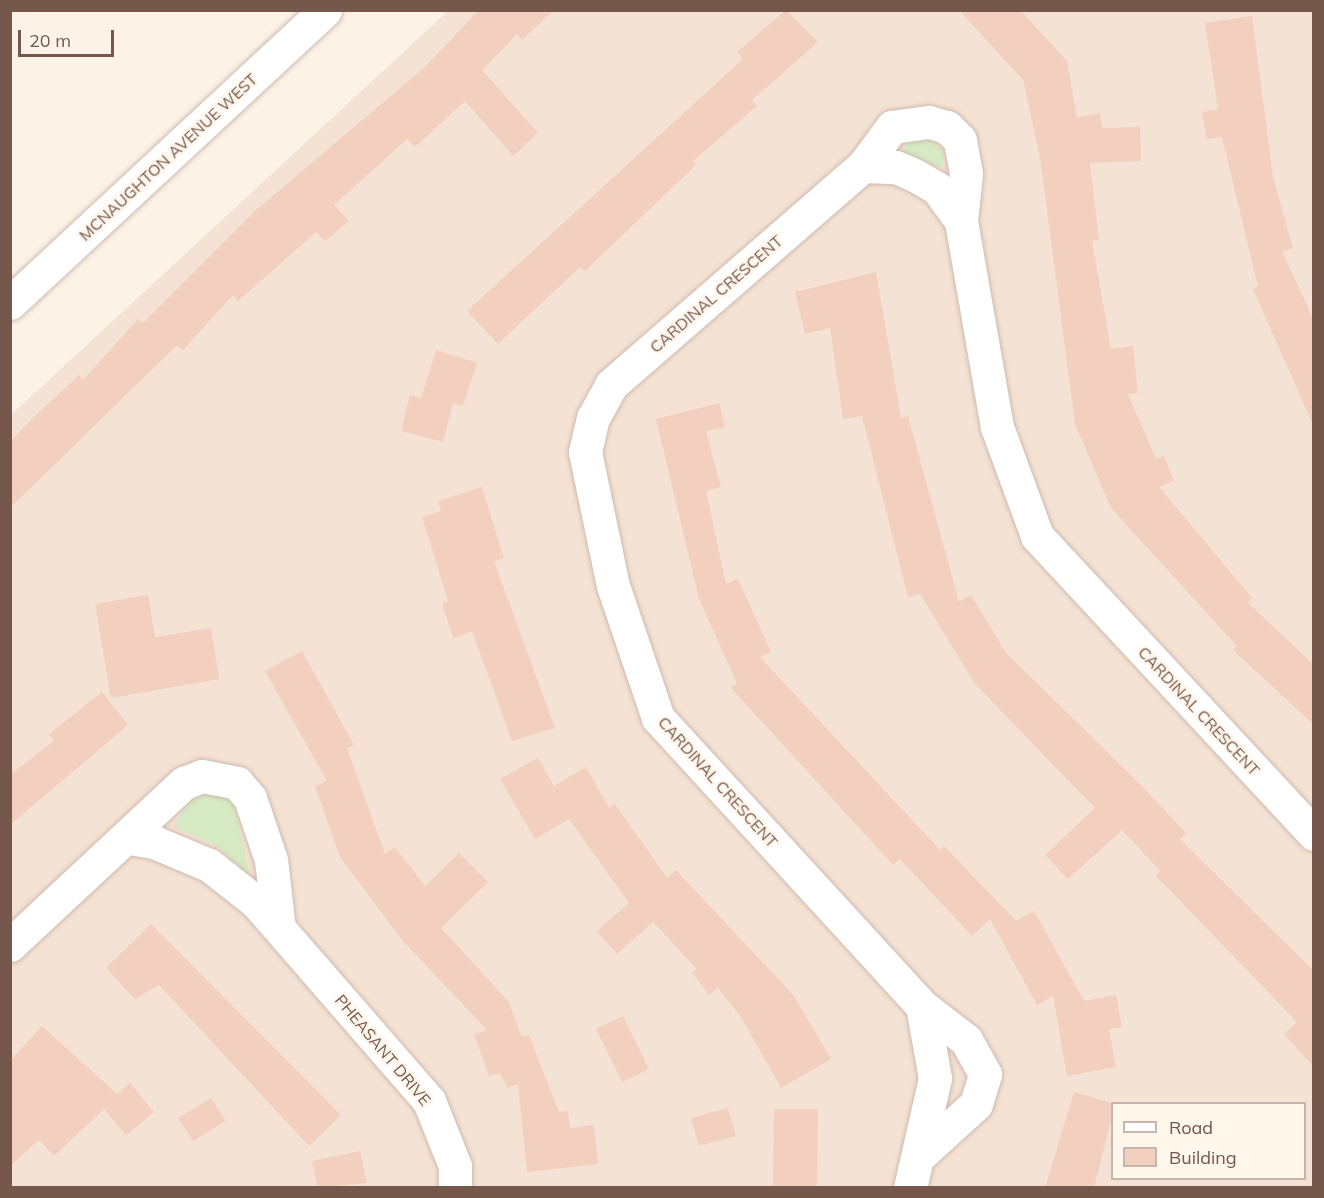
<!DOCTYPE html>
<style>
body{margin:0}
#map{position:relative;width:1324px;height:1198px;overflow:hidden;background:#fcf2e6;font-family:Mulish,sans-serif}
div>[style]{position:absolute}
.residential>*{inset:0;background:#f4e3d4}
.green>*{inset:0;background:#d6eac4}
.building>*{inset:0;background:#f2cfbe}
.roads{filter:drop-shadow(0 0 2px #d0bbaf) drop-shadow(0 0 2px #d0bbaf)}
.minor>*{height:33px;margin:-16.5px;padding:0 16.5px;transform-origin:16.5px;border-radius:16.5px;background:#fff}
.secondary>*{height:33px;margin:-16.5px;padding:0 16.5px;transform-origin:16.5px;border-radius:16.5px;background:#fff}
span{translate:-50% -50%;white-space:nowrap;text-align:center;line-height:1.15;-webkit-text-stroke:5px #fff6ec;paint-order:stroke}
.street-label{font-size:16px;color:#76574b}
.frame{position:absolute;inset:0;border:12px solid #76574b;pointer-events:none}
.legend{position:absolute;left:1111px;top:1102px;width:195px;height:78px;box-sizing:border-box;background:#fff6ec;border:2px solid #c8b6ac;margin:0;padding:8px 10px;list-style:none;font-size:18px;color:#76574b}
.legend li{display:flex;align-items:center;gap:12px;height:30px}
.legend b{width:30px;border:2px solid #c8b6ac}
.scale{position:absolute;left:18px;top:30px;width:96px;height:27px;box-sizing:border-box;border:3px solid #76574b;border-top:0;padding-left:8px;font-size:18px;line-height:21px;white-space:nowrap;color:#76574b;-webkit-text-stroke:4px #fff6ec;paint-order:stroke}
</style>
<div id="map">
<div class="residential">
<div style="clip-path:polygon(evenodd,448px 11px,1313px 11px,1313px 1187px,11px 1188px,11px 415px,448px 11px,1112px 1104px,1304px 1104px,1304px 1178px,1112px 1178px,1112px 1104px)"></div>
</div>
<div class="green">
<div style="clip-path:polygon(928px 138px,944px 151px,942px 168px,902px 152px,911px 140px)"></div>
<div style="clip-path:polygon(205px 791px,227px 796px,235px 808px,250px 877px,213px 843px,174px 827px,189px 799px)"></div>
</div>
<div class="building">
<div style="clip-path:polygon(479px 10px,554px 10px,522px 40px,517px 34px,482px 70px,538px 133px,513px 156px,465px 101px,415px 147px,407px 139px,334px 205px,349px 221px,325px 241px,316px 232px,238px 301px,233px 295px,183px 350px,177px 345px,10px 508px,10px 442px,33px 418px,79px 375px,83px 380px,138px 319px,143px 323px,256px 210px,425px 67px)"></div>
<div style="clip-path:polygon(786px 10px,818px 42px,752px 100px,757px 106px,693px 161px,696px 165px,585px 271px,580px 267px,498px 344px,467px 311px,743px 59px,737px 52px)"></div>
<div style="clip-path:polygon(959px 10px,1020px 10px,1067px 61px,1077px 118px,1100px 113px,1102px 128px,1140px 127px,1141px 161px,1090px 163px,1099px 240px,1092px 241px,1111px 349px,1133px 346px,1138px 393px,1128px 394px,1156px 459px,1164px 456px,1174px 481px,1159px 487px,1252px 598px,1248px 603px,1314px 665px,1314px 725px,1233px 650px,1237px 646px,1111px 508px,1075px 424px,1040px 157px,1023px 80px)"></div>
<div style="clip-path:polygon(1252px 16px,1273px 177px,1293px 248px,1282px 251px,1314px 321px,1314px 427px,1253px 289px,1258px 287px,1222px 137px,1207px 139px,1202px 112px,1218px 109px,1205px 23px)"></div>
<div style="clip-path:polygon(876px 272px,901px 418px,908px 416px,959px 602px,971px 595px,1006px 653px,1141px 785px,1186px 833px,1180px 839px,1314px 971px,1314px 1067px,1284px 1034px,1297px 1022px,1156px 876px,1160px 871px,1122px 830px,1068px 879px,1045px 855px,1095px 808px,975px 684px,920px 594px,908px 597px,862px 416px,843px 419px,830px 328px,805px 334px,795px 292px)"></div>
<div style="clip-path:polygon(436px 350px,477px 363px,463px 406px,453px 403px,443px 442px,401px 431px,410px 395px,421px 398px)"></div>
<div style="clip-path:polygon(719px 403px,725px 427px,706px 431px,721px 487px,706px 491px,726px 584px,738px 579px,771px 652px,760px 657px,940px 850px,944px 846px,1016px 921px,1034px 911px,1084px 1001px,1116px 995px,1122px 1027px,1109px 1029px,1116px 1067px,1067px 1076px,1053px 996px,1037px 1005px,990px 919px,972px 936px,900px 859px,893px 865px,731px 688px,737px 683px,699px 599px,656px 419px)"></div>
<div style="clip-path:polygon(482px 487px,504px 558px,494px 561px,555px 728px,512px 741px,472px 631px,453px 638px,442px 603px,448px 601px,422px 517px,441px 511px,438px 501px)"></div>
<div style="clip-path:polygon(148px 595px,155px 637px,211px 628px,219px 679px,111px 698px,95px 604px)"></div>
<div style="clip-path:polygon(302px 651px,354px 745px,347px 748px,385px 854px,395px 847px,425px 886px,459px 853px,488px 882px,441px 928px,508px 1001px,522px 1037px,529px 1035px,559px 1112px,568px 1111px,570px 1128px,594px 1125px,598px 1164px,527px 1172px,518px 1084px,507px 1088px,500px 1073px,489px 1076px,474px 1035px,487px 1030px,402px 940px,340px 857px,315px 786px,327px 781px,265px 671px)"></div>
<div style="clip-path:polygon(102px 692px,128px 725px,10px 825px,10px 775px,54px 741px,49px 734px)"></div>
<div style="clip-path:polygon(538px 758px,554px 786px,586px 767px,609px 808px,615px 804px,667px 878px,676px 870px,794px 996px,831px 1059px,781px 1088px,741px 1017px,718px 988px,709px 995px,692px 973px,697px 969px,653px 922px,617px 954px,597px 931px,629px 903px,569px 819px,535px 839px,500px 779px)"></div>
<div style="clip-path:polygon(151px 924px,341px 1115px,309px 1146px,159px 985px,135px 999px,106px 968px)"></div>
<div style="clip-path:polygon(623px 1016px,649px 1069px,622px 1082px,596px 1029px)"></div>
<div style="clip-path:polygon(42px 1026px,117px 1094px,130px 1083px,154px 1112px,126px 1135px,104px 1109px,54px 1156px,39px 1140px,10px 1166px,10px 1061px)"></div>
<div style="clip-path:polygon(1074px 1092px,1115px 1104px,1094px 1188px,1045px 1188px)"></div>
<div style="clip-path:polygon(211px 1098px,226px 1121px,193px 1141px,178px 1118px)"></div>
<div style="clip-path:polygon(728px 1108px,736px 1136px,699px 1146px,691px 1118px)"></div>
<div style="clip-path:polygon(774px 1109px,818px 1109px,817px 1188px,773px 1188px)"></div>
<div style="clip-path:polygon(360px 1151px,367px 1183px,318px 1188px,312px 1161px)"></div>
</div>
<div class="roads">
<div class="minor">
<div style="left:863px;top:166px;width:33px;rotate:2deg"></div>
<div style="left:896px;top:167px;width:22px;rotate:24deg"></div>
<div style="left:916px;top:176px;width:24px;rotate:30deg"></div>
<div style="left:937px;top:188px;width:41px;rotate:54deg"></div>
<div style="left:129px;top:838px;width:25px;rotate:9deg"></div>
<div style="left:154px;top:842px;width:60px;rotate:22.7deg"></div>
<div style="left:209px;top:865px;width:60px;rotate:38.2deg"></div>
<div style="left:256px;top:902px;width:264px;rotate:49deg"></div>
<div style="left:429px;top:1101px;width:70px;rotate:68.2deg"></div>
<div style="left:455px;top:1166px;width:22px;rotate:90deg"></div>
<div style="left:10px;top:945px;width:238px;rotate:-43deg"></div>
<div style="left:184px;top:783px;width:19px;rotate:-21deg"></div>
<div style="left:202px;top:776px;width:36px;rotate:11deg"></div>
<div style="left:237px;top:783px;width:20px;rotate:49deg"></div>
<div style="left:250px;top:798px;width:65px;rotate:71.3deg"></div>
<div style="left:271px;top:860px;width:68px;rotate:83.3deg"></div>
<div style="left:921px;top:1154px;width:74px;rotate:-42.3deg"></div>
<div style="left:976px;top:1104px;width:31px;rotate:-73deg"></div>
<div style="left:985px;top:1074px;width:39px;rotate:-119deg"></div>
<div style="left:966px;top:1040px;width:56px;rotate:-142.3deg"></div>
<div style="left:910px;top:1188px;width:113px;rotate:-77.2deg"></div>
<div style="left:935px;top:1078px;width:73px;rotate:-100.2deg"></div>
<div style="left:922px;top:1006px;width:391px;rotate:-132.5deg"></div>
<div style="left:658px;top:718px;width:139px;rotate:-108.8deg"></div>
<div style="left:613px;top:586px;width:137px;rotate:-101.8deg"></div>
<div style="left:585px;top:452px;width:35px;rotate:-77deg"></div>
<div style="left:593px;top:418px;width:38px;rotate:-61deg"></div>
<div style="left:611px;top:385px;width:334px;rotate:-41deg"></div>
<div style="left:863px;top:166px;width:49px;rotate:-53.4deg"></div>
<div style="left:892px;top:127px;width:37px;rotate:-8deg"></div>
<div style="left:929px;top:122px;width:19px;rotate:16deg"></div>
<div style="left:947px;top:127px;width:18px;rotate:45deg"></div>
<div style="left:960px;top:140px;width:35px;rotate:80deg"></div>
<div style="left:966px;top:174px;width:47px;rotate:96.1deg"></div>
<div style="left:961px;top:221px;width:209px;rotate:80.1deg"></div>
<div style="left:997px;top:427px;width:116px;rotate:69.8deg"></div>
<div style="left:1037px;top:536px;width:407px;rotate:47.1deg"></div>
</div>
<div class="secondary">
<div style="left:10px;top:303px;width:430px;rotate:-42.9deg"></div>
</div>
</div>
<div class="street-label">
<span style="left:168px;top:157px;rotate:-43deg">MCNAUGHTON AVENUE WEST</span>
<span style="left:716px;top:294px;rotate:-41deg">CARDINAL CRESCENT</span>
<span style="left:1199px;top:711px;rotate:47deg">CARDINAL CRESCENT</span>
<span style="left:718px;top:782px;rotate:48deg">CARDINAL CRESCENT</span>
<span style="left:383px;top:1050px;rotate:50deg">PHEASANT DRIVE</span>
</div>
<div class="frame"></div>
<ul class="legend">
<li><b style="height:8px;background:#fff"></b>Road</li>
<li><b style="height:16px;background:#f2cfbe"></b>Building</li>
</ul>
<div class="scale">20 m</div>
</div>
